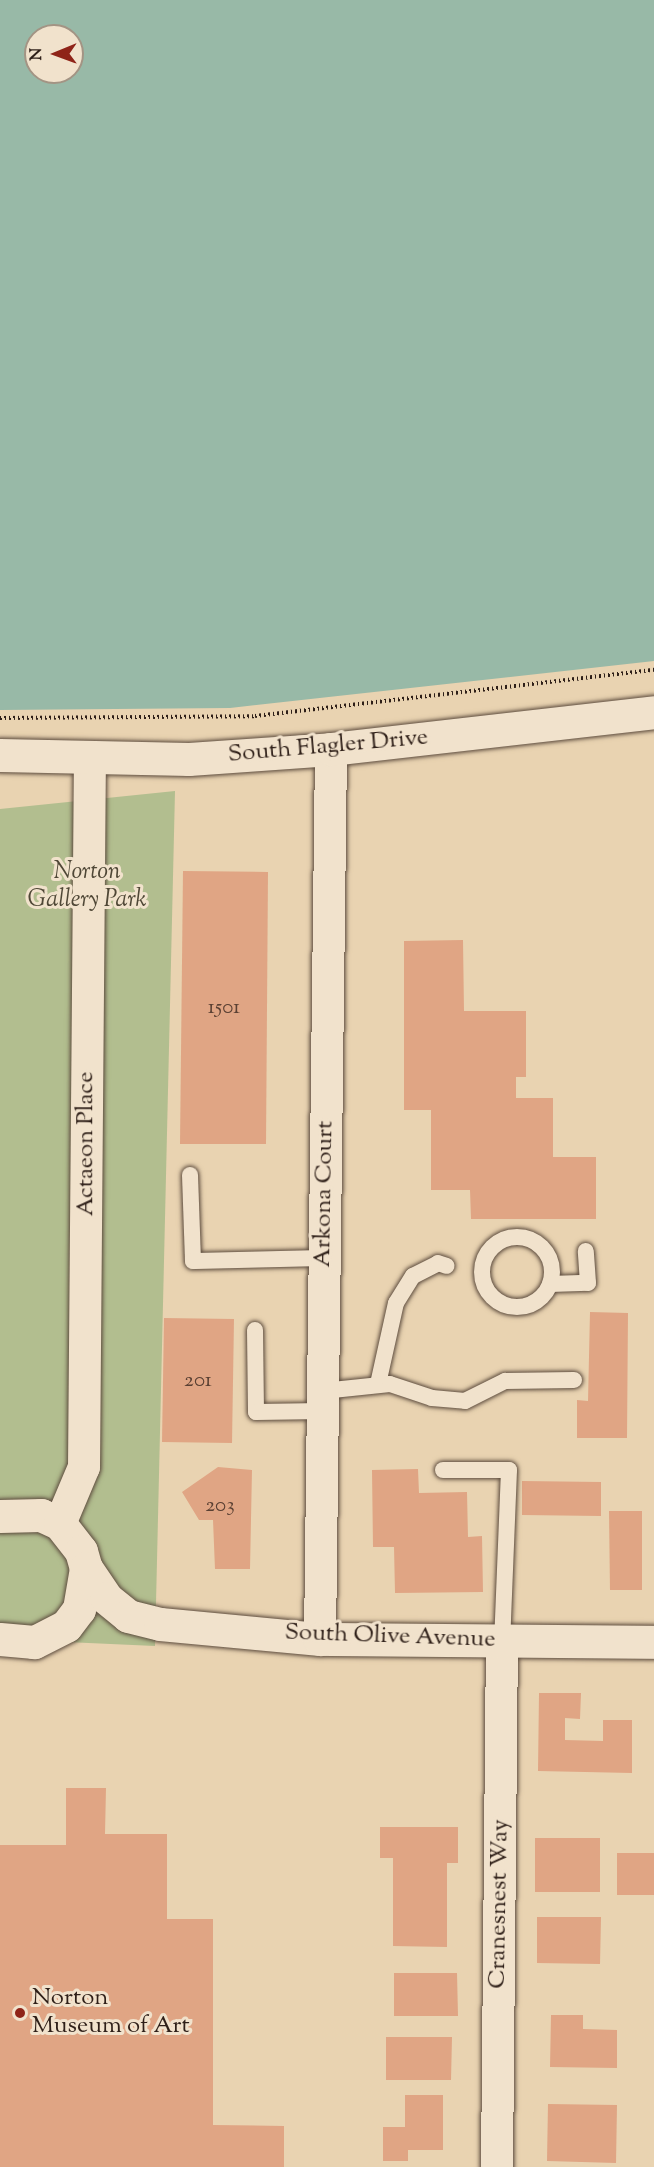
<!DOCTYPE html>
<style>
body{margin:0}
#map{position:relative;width:654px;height:2167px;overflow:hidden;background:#e9d3b1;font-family:"Sorts Mill Goudy",serif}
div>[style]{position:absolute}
.green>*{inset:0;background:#b2be8f}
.water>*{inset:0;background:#98b9a7}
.building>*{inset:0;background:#e0a584}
.path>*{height:4px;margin-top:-2px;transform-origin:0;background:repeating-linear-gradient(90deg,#2e1f18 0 1.5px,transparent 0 4.5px)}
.roads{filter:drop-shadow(0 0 2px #5d4c3e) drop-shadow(0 0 2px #5d4c3e)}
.lane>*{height:16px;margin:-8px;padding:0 8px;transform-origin:8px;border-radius:8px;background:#f1e2cc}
.lane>.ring{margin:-8px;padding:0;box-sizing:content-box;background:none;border:16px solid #f1e2cc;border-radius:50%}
.street>*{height:32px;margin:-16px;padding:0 16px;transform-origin:16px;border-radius:16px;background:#f1e2cc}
.secondary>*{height:33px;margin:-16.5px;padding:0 16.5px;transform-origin:16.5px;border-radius:16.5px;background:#f1e2cc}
.dots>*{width:16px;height:16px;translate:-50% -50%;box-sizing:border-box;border:3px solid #f1e2cc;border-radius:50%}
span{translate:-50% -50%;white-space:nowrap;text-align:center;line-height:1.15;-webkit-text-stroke:6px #f1e2cc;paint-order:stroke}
.number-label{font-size:21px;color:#5a4033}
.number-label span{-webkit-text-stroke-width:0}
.street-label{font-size:24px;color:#2e1f18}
.park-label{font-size:24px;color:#4f4736;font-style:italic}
.poi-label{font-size:24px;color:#2e1f18}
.left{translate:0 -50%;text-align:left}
.north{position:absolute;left:24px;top:24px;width:60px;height:60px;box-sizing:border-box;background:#f1e2cc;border:2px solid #a39484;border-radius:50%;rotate:269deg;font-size:16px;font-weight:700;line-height:24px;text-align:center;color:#2e1f18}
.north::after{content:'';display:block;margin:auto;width:21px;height:27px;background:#8f2418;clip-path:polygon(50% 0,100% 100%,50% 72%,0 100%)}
</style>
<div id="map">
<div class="green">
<div style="clip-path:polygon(175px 791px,155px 1646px,0 1639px,0 809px)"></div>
</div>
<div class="water">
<div style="clip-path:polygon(evenodd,0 0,654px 0,654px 661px,230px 708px,0 710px,0 0,36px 36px,72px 36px,72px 72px,36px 72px,36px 36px)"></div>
</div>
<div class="building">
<div style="clip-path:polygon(183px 871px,268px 872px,266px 1144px,180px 1144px)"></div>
<div style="clip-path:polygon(463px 940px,464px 1011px,526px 1011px,526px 1077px,516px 1077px,516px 1098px,553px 1098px,553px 1157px,596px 1157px,596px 1219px,471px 1219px,470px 1190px,431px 1190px,431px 1110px,404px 1110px,404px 941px)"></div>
<div style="clip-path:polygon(590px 1312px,628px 1313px,627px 1438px,577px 1438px,577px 1400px,588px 1401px)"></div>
<div style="clip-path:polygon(164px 1318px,234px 1319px,232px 1443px,162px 1442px)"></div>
<div style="clip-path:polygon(218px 1467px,252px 1470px,250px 1569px,215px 1569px,213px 1520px,199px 1520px,182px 1492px)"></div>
<div style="clip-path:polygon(418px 1469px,419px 1493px,467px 1492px,468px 1537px,482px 1536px,483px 1592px,395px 1593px,394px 1547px,373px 1547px,372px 1470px)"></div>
<div style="clip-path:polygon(522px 1481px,601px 1482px,601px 1516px,522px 1515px)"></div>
<div style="clip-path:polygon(609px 1511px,642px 1511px,642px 1590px,610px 1590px)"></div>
<div style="clip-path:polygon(539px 1693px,581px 1693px,580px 1719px,565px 1718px,565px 1740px,603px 1741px,603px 1720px,632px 1720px,632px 1773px,538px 1771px)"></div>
<div style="clip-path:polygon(66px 1788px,106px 1788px,105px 1834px,167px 1834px,167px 1919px,213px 1919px,213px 2125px,284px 2126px,284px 2167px,0 2167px,0 1845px,66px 1845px)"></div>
<div style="clip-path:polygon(380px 1827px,458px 1827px,458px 1863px,447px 1863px,447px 1947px,393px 1946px,393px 1858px,380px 1858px)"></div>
<div style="clip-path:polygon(535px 1838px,600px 1838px,600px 1892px,535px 1892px)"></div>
<div style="clip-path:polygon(617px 1853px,654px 1853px,654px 1895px,617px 1895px)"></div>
<div style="clip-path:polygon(537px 1917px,601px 1917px,600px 1964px,537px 1963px)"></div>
<div style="clip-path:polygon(394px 1973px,457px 1973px,458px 2016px,394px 2016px)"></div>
<div style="clip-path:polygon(551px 2015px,583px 2015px,583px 2029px,617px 2030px,617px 2068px,550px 2067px)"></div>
<div style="clip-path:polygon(386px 2037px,452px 2037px,451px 2080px,386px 2080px)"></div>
<div style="clip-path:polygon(405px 2095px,443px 2095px,443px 2150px,408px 2150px,408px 2161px,383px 2161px,383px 2127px,405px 2127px)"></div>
<div style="clip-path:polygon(548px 2104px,617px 2105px,616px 2163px,547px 2161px)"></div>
</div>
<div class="path">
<div style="left:0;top:718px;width:255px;rotate:-0.4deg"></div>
<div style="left:255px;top:716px;width:402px;rotate:-6.6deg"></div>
</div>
<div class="roads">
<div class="lane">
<div style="left:190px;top:1175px;width:86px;rotate:88deg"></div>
<div style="left:193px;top:1261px;width:132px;rotate:-1.3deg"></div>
<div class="ring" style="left:482px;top:1237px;width:54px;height:54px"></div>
<div style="left:550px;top:1284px;width:38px;rotate:-2deg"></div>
<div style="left:588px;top:1283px;width:32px;rotate:-94deg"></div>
<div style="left:255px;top:1330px;width:82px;rotate:89.3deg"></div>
<div style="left:256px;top:1412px;width:67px;rotate:-0.9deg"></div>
<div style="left:378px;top:1384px;width:83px;rotate:-77.5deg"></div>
<div style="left:396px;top:1303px;width:32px;rotate:-58deg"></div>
<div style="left:413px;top:1276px;width:28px;rotate:-27deg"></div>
<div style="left:438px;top:1263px;width:9px;rotate:18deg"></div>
<div style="left:323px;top:1391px;width:67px;rotate:-6deg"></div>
<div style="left:390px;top:1384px;width:44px;rotate:18.4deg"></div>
<div style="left:432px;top:1398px;width:33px;rotate:5deg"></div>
<div style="left:465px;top:1401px;width:45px;rotate:-26.6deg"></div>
<div style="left:505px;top:1381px;width:69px;rotate:-0.8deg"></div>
<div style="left:443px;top:1470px;width:66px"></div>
<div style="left:509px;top:1470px;width:171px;rotate:92.3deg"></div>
</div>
<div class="street">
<div style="left:60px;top:1524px;width:62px;rotate:-67.2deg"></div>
<div style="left:84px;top:1467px;width:709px;rotate:-89.52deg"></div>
<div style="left:320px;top:1639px;width:890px;rotate:-89.29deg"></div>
<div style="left:497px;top:2167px;width:526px;rotate:-89.46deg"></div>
</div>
<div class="secondary">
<div style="left:0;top:755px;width:189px;rotate:1.2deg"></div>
<div style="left:189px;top:759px;width:142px;rotate:-4deg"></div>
<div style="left:331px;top:749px;width:325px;rotate:-6.5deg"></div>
<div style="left:0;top:1516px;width:41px;rotate:-1.4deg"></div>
<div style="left:41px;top:1515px;width:21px;rotate:25deg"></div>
<div style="left:60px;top:1524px;width:34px;rotate:52deg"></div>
<div style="left:81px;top:1551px;width:18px;rotate:74deg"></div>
<div style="left:86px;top:1568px;width:42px;rotate:99.7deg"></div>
<div style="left:79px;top:1609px;width:21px;rotate:127deg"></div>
<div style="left:66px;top:1626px;width:36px;rotate:153deg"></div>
<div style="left:34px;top:1642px;width:34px;rotate:-175deg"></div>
<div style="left:86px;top:1568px;width:36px;rotate:56deg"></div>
<div style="left:106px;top:1598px;width:28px;rotate:39deg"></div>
<div style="left:128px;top:1616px;width:33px;rotate:14deg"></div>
<div style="left:160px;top:1624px;width:161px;rotate:5.4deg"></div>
<div style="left:320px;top:1639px;width:334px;rotate:0.5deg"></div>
</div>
</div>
<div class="dots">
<div style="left:20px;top:2013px;background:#8f2418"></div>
</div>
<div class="number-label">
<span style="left:224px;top:1008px">1501</span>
<span style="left:198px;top:1381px">201</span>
<span style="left:220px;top:1506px">203</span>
</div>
<div class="street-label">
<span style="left:328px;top:747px;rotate:-5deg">South Flagler Drive</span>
<span style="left:87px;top:1144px;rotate:-90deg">Actaeon Place</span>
<span style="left:325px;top:1194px;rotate:-89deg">Arkona Court</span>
<span style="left:390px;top:1637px;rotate:2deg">South Olive Avenue</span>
<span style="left:500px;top:1904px;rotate:-89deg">Cranesnest Way</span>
</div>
<div class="park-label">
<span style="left:87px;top:887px">Norton<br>Gallery Park</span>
</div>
<div class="poi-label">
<span class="left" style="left:32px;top:2013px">Norton<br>Museum of Art</span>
</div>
<div class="north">N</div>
</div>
